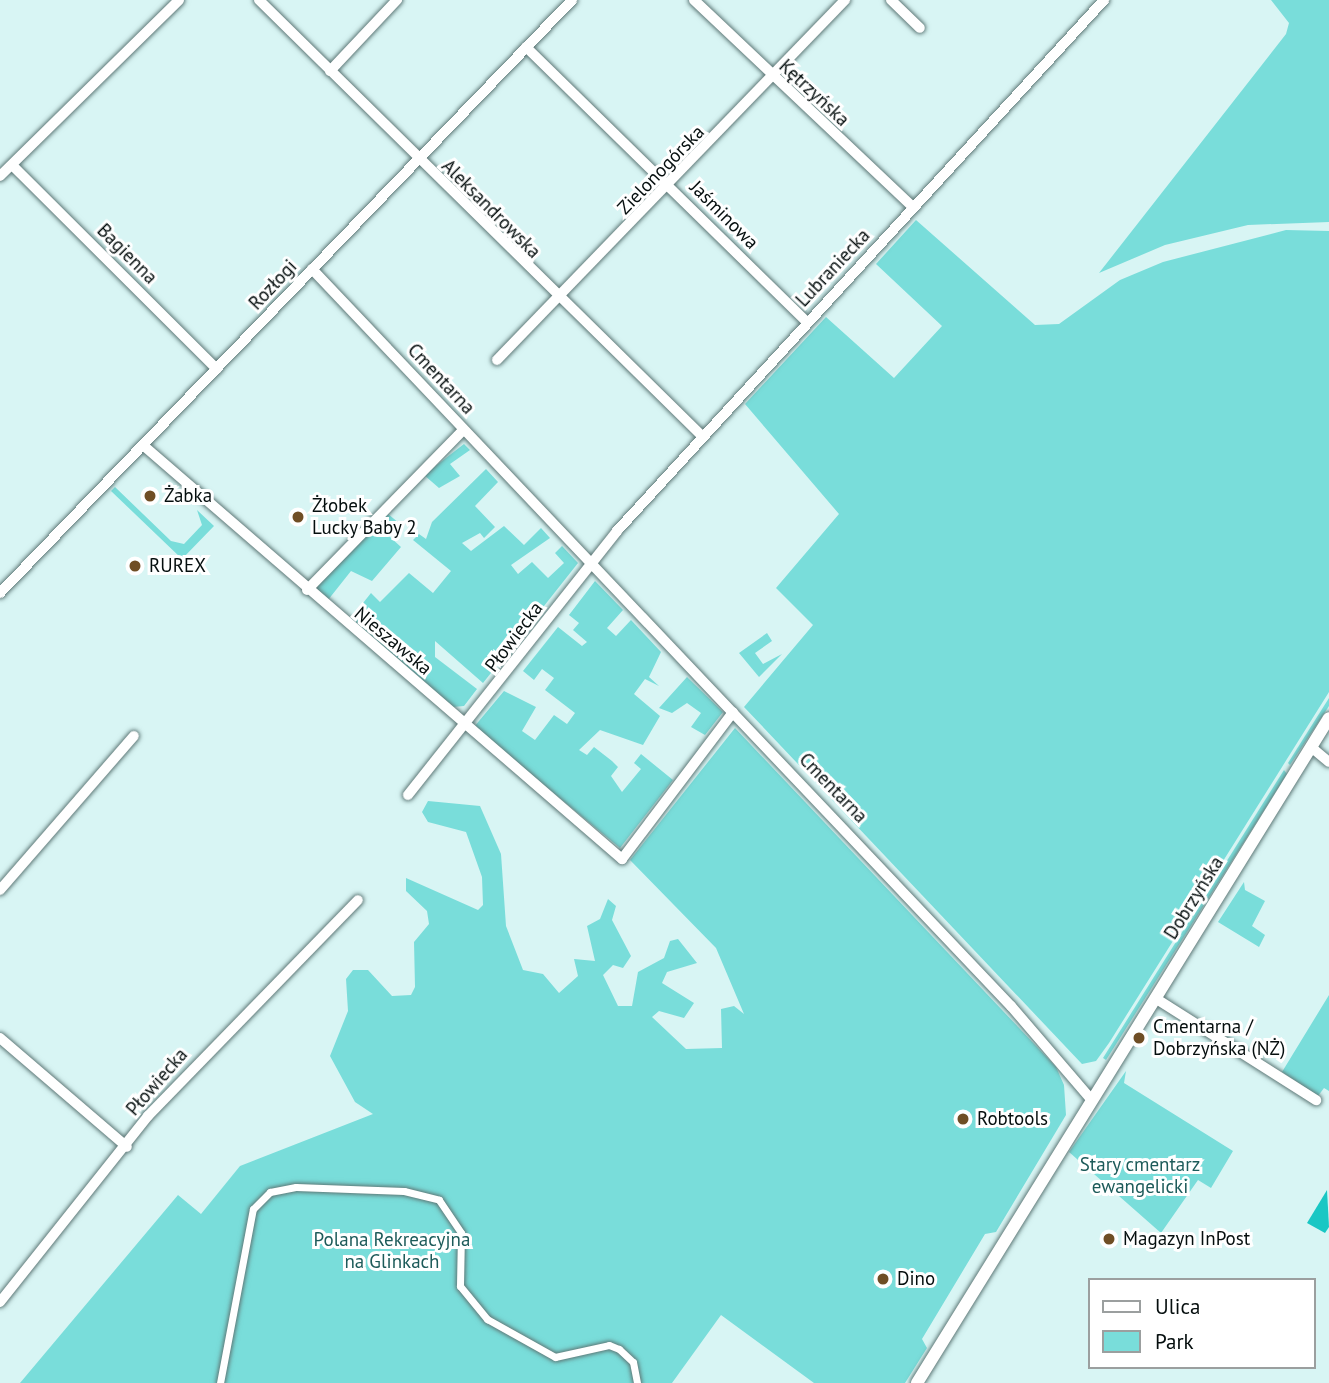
<!DOCTYPE html>
<meta charset="utf-8">
<style>
body{margin:0}
#map{position:relative;width:1329px;height:1383px;overflow:hidden;background:#d8f5f4;font-family:"PT Sans",sans-serif}
div>[style]{position:absolute}
.green>*{inset:0;background:#79ddda}
.water>*{inset:0;background:#19c7c4}
.roads{filter:drop-shadow(0 0 2px #5f7978) drop-shadow(0 0 2px #5f7978)}
.pedestrian>*{height:7px;margin:-3.5px;padding:0 3.5px;transform-origin:3.5px;border-radius:3.5px;background:#fff}
.minor>*{height:10px;margin:-5px;padding:0 5px;transform-origin:5px;border-radius:5px;background:#fff}
.tertiary>*{height:12px;margin:-6px;padding:0 6px;transform-origin:6px;border-radius:6px;background:#fff}
.dots>*{width:19px;height:19px;translate:-50% -50%;box-sizing:border-box;border:4px solid #fff;border-radius:50%}
span{translate:-50% -50%;white-space:nowrap;text-align:center;line-height:1.15;-webkit-text-stroke:6px #fff;paint-order:stroke}
.street-label{font-size:19px;color:#050e0e}
.poi-label{font-size:19px;color:#050e0e}
.left{translate:0 -50%;text-align:left}
.park-label{font-size:19px;color:#1d5b5a}
.legend{position:absolute;left:1088px;top:1278px;width:228px;height:91px;box-sizing:border-box;background:#fff;border:2px solid #9b9f9f;margin:0;padding:9px 12px;list-style:none;font-size:21px;color:#050e0e}
.legend li{display:flex;align-items:center;gap:14px;height:35px}
.legend b{width:35px;border:2px solid #9b9f9f}
</style>
<div id="map">
<div class="green">
<div style="clip-path:polygon(1271px 0,1329px 0,1329px 222px,1248px 225px,1165px 245px,1099px 273px,1286px 34px,1289px 23px)"></div>
<div style="clip-path:polygon(916px 220px,1035px 325px,1059px 324px,1120px 280px,1163px 262px,1286px 230px,1329px 231px,1329px 692px,1109px 1043px,1096px 1061px,1082px 1064px,744px 707px,813px 625px,776px 588px,839px 514px,745px 404px,826px 317px,894px 378px,942px 326px,876px 264px)"></div>
<div style="clip-path:polygon(464px 444px,470px 450px,450px 464px,460px 476px,439px 488px,424px 475px)"></div>
<div style="clip-path:polygon(486px 469px,498px 482px,475px 506px,495px 527px,484px 538px,480px 533px,462px 543px,471px 551px,504px 526px,524px 545px,541px 528px,550px 538px,511px 565px,518px 574px,532px 562px,548px 578px,564px 563px,555px 553px,562px 546px,578px 563px,483px 683px,435px 641px,435px 657px,477px 689px,464px 706px,453px 707px,351px 618px,371px 593px,380px 602px,409px 573px,433px 593px,451px 571px,413px 540px,419px 534px,426px 539px,432px 522px)"></div>
<div style="clip-path:polygon(115px 487px,171px 541px,184px 544px,202px 525px,197px 510px,214px 526px,182px 559px,111px 491px)"></div>
<div style="clip-path:polygon(388px 514px,399px 523px,390px 537px,401px 547px,372px 581px,351px 571px,328px 600px,315px 588px)"></div>
<div style="clip-path:polygon(595px 581px,623px 610px,607px 628px,616px 636px,631px 620px,661px 652px,649px 677px,659px 686px,645px 679px,634px 694px,660px 716px,643px 745px,600px 730px,579px 750px,587px 755px,594px 747px,612px 761px,618px 767px,611px 776px,622px 792px,641px 769px,634px 763px,641px 754px,673px 780px,620px 848px,474px 727px,504px 691px,536px 707px,522px 731px,535px 740px,554px 715px,567px 724px,575px 713px,545px 690px,554px 678px,542px 669px,534px 680px,523px 671px,558px 627px,582px 646px,587px 642px,573px 630px,579px 623px,569px 615px)"></div>
<div style="clip-path:polygon(767px 633px,772px 641px,755px 653px,763px 664px,782px 654px,759px 677px,739px 653px)"></div>
<div style="clip-path:polygon(687px 677px,723px 712px,705px 735px,691px 727px,701px 713px,687px 703px,672px 713px,659px 708px)"></div>
<div style="clip-path:polygon(1329px 698px,1329px 706px,1290px 765px,1288px 763px)"></div>
<div style="clip-path:polygon(735px 728px,1056px 1067px,1064px 1085px,1066px 1115px,996px 1232px,985px 1234px,922px 1339px,927px 1348px,905px 1383px,814px 1383px,721px 1315px,672px 1383px,20px 1383px,178px 1195px,201px 1214px,240px 1166px,373px 1114px,355px 1102px,330px 1056px,348px 1011px,346px 979px,353px 970px,368px 970px,392px 996px,411px 995px,415px 987px,414px 942px,429px 924px,427px 911px,406px 891px,406px 878px,478px 910px,483px 905px,482px 877px,466px 832px,428px 822px,422px 812px,428px 801px,480px 806px,501px 854px,506px 926px,523px 970px,543px 974px,559px 993px,578px 976px,574px 959px,595px 961px,587px 926px,600px 919px,608px 899px,616px 906px,612px 920px,631px 956px,623px 968px,613px 965px,603px 975px,618px 1006px,632px 1006px,638px 972px,664px 958px,670px 941px,678px 939px,697px 963px,667px 972px,662px 983px,694px 1003px,684px 1018px,659px 1011px,652px 1017px,686px 1049px,722px 1048px,721px 1009px,734px 1006px,744px 1014px,716px 948px,630px 860px)"></div>
<div style="clip-path:polygon(1284px 770px,1287px 774px,1106px 1060px,1103px 1058px)"></div>
<div style="clip-path:polygon(1244px 882px,1245px 890px,1265px 901px,1252px 926px,1265px 935px,1259px 947px,1218px 922px)"></div>
<div style="clip-path:polygon(1329px 995px,1329px 1091px,1324px 1088px,1318px 1096px,1282px 1072px)"></div>
<div style="clip-path:polygon(1126px 1071px,1124px 1083px,1233px 1151px,1211px 1188px,1198px 1180px,1161px 1233px,1069px 1152px)"></div>
</div>
<div class="water">
<div style="clip-path:polygon(1327px 1190px,1329px 1227px,1325px 1233px,1307px 1223px)"></div>
</div>
<div class="roads">
<div class="pedestrian">
<div style="left:220px;top:1383px;width:177px;rotate:-79.3deg"></div>
<div style="left:253px;top:1209px;width:24px;rotate:-45deg"></div>
<div style="left:270px;top:1192px;width:26px;rotate:-11deg"></div>
<div style="left:296px;top:1187px;width:108px;rotate:2.1deg"></div>
<div style="left:404px;top:1191px;width:36px;rotate:14deg"></div>
<div style="left:439px;top:1200px;width:40px;rotate:56deg"></div>
<div style="left:461px;top:1233px;width:53px;rotate:91.1deg"></div>
<div style="left:460px;top:1286px;width:43px;rotate:50.7deg"></div>
<div style="left:487px;top:1319px;width:78px;rotate:29.2deg"></div>
<div style="left:555px;top:1357px;width:55px;rotate:-12.5deg"></div>
<div style="left:609px;top:1345px;width:11px;rotate:22deg"></div>
<div style="left:619px;top:1349px;width:19px;rotate:43deg"></div>
<div style="left:633px;top:1362px;width:21px;rotate:79deg"></div>
</div>
<div class="minor">
<div style="left:259px;top:0;width:623px;rotate:44.54deg"></div>
<div style="left:694px;top:0;width:301px;rotate:43.4deg"></div>
<div style="left:891px;top:0;width:40px;rotate:44deg"></div>
<div style="left:526px;top:47px;width:392px;rotate:44.4deg"></div>
<div style="left:330px;top:71px;width:98px;rotate:-46.7deg"></div>
<div style="left:12px;top:165px;width:289px;rotate:44.9deg"></div>
<div style="left:0;top:176px;width:251px;rotate:-44.5deg"></div>
<div style="left:312px;top:269px;width:1016px;rotate:46.52deg"></div>
<div style="left:1011px;top:1006px;width:120px;rotate:49.4deg"></div>
<div style="left:497px;top:360px;width:501px;rotate:-45.97deg"></div>
<div style="left:144px;top:446px;width:632px;rotate:40.83deg"></div>
<div style="left:622px;top:859px;width:184px;rotate:-52.9deg"></div>
<div style="left:307px;top:590px;width:223px;rotate:-45.7deg"></div>
<div style="left:0;top:593px;width:824px;rotate:-46.03deg"></div>
<div style="left:1311px;top:747px;width:23px;rotate:40deg"></div>
<div style="left:408px;top:795px;width:337px;rotate:-51.6deg"></div>
<div style="left:617px;top:531px;width:721px;rotate:-47.47deg"></div>
<div style="left:0;top:890px;width:204px;rotate:-49deg"></div>
<div style="left:1155px;top:998px;width:191px;rotate:32.4deg"></div>
<div style="left:0;top:1038px;width:167px;rotate:40.6deg"></div>
<div style="left:0;top:1302px;width:238px;rotate:-51.5deg"></div>
<div style="left:148px;top:1116px;width:301px;rotate:-45.8deg"></div>
</div>
<div class="tertiary">
<div style="left:917px;top:1383px;width:782px;rotate:-58.22deg"></div>
</div>
</div>
<div class="dots">
<div style="left:150px;top:496px;background:#6f4e25"></div>
<div style="left:298px;top:517px;background:#6f4e25"></div>
<div style="left:135px;top:566px;background:#6f4e25"></div>
<div style="left:1139px;top:1038px;background:#6f4e25"></div>
<div style="left:963px;top:1119px;background:#6f4e25"></div>
<div style="left:1109px;top:1239px;background:#6f4e25"></div>
<div style="left:883px;top:1279px;background:#6f4e25"></div>
</div>
<div class="street-label">
<span style="left:814px;top:93px;rotate:43deg">Kętrzyńska</span>
<span style="left:661px;top:170px;rotate:-46deg">Zielonogórska</span>
<span style="left:491px;top:209px;rotate:45deg">Aleksandrowska</span>
<span style="left:724px;top:215px;rotate:45deg">Jaśminowa</span>
<span style="left:127px;top:254px;rotate:45deg">Bagienna</span>
<span style="left:833px;top:268px;rotate:-47deg">Lubraniecka</span>
<span style="left:273px;top:285px;rotate:-47deg">Rozłogi</span>
<span style="left:441px;top:379px;rotate:47deg">Cmentarna</span>
<span style="left:514px;top:637px;rotate:-53deg">Płowiecka</span>
<span style="left:393px;top:641px;rotate:40deg">Nieszawska</span>
<span style="left:833px;top:788px;rotate:46deg">Cmentarna</span>
<span style="left:1194px;top:898px;rotate:-58deg">Dobrzyńska</span>
<span style="left:157px;top:1082px;rotate:-49deg">Płowiecka</span>
</div>
<div class="poi-label">
<span class="left" style="left:164px;top:496px">Żabka</span>
<span class="left" style="left:312px;top:517px">Żłobek<br>Lucky Baby 2</span>
<span class="left" style="left:149px;top:566px">RUREX</span>
<span class="left" style="left:1153px;top:1038px">Cmentarna /<br>Dobrzyńska (NŻ)</span>
<span class="left" style="left:977px;top:1119px">Robtools</span>
<span class="left" style="left:1123px;top:1239px">Magazyn InPost</span>
<span class="left" style="left:897px;top:1279px">Dino</span>
</div>
<div class="park-label">
<span style="left:1140px;top:1176px">Stary cmentarz<br>ewangelicki</span>
<span style="left:392px;top:1251px">Polana Rekreacyjna<br>na Glinkach</span>
</div>
<ul class="legend">
<li><b style="height:9px;background:#fff"></b>Ulica</li>
<li><b style="height:19px;background:#79ddda"></b>Park</li>
</ul>
</div>
